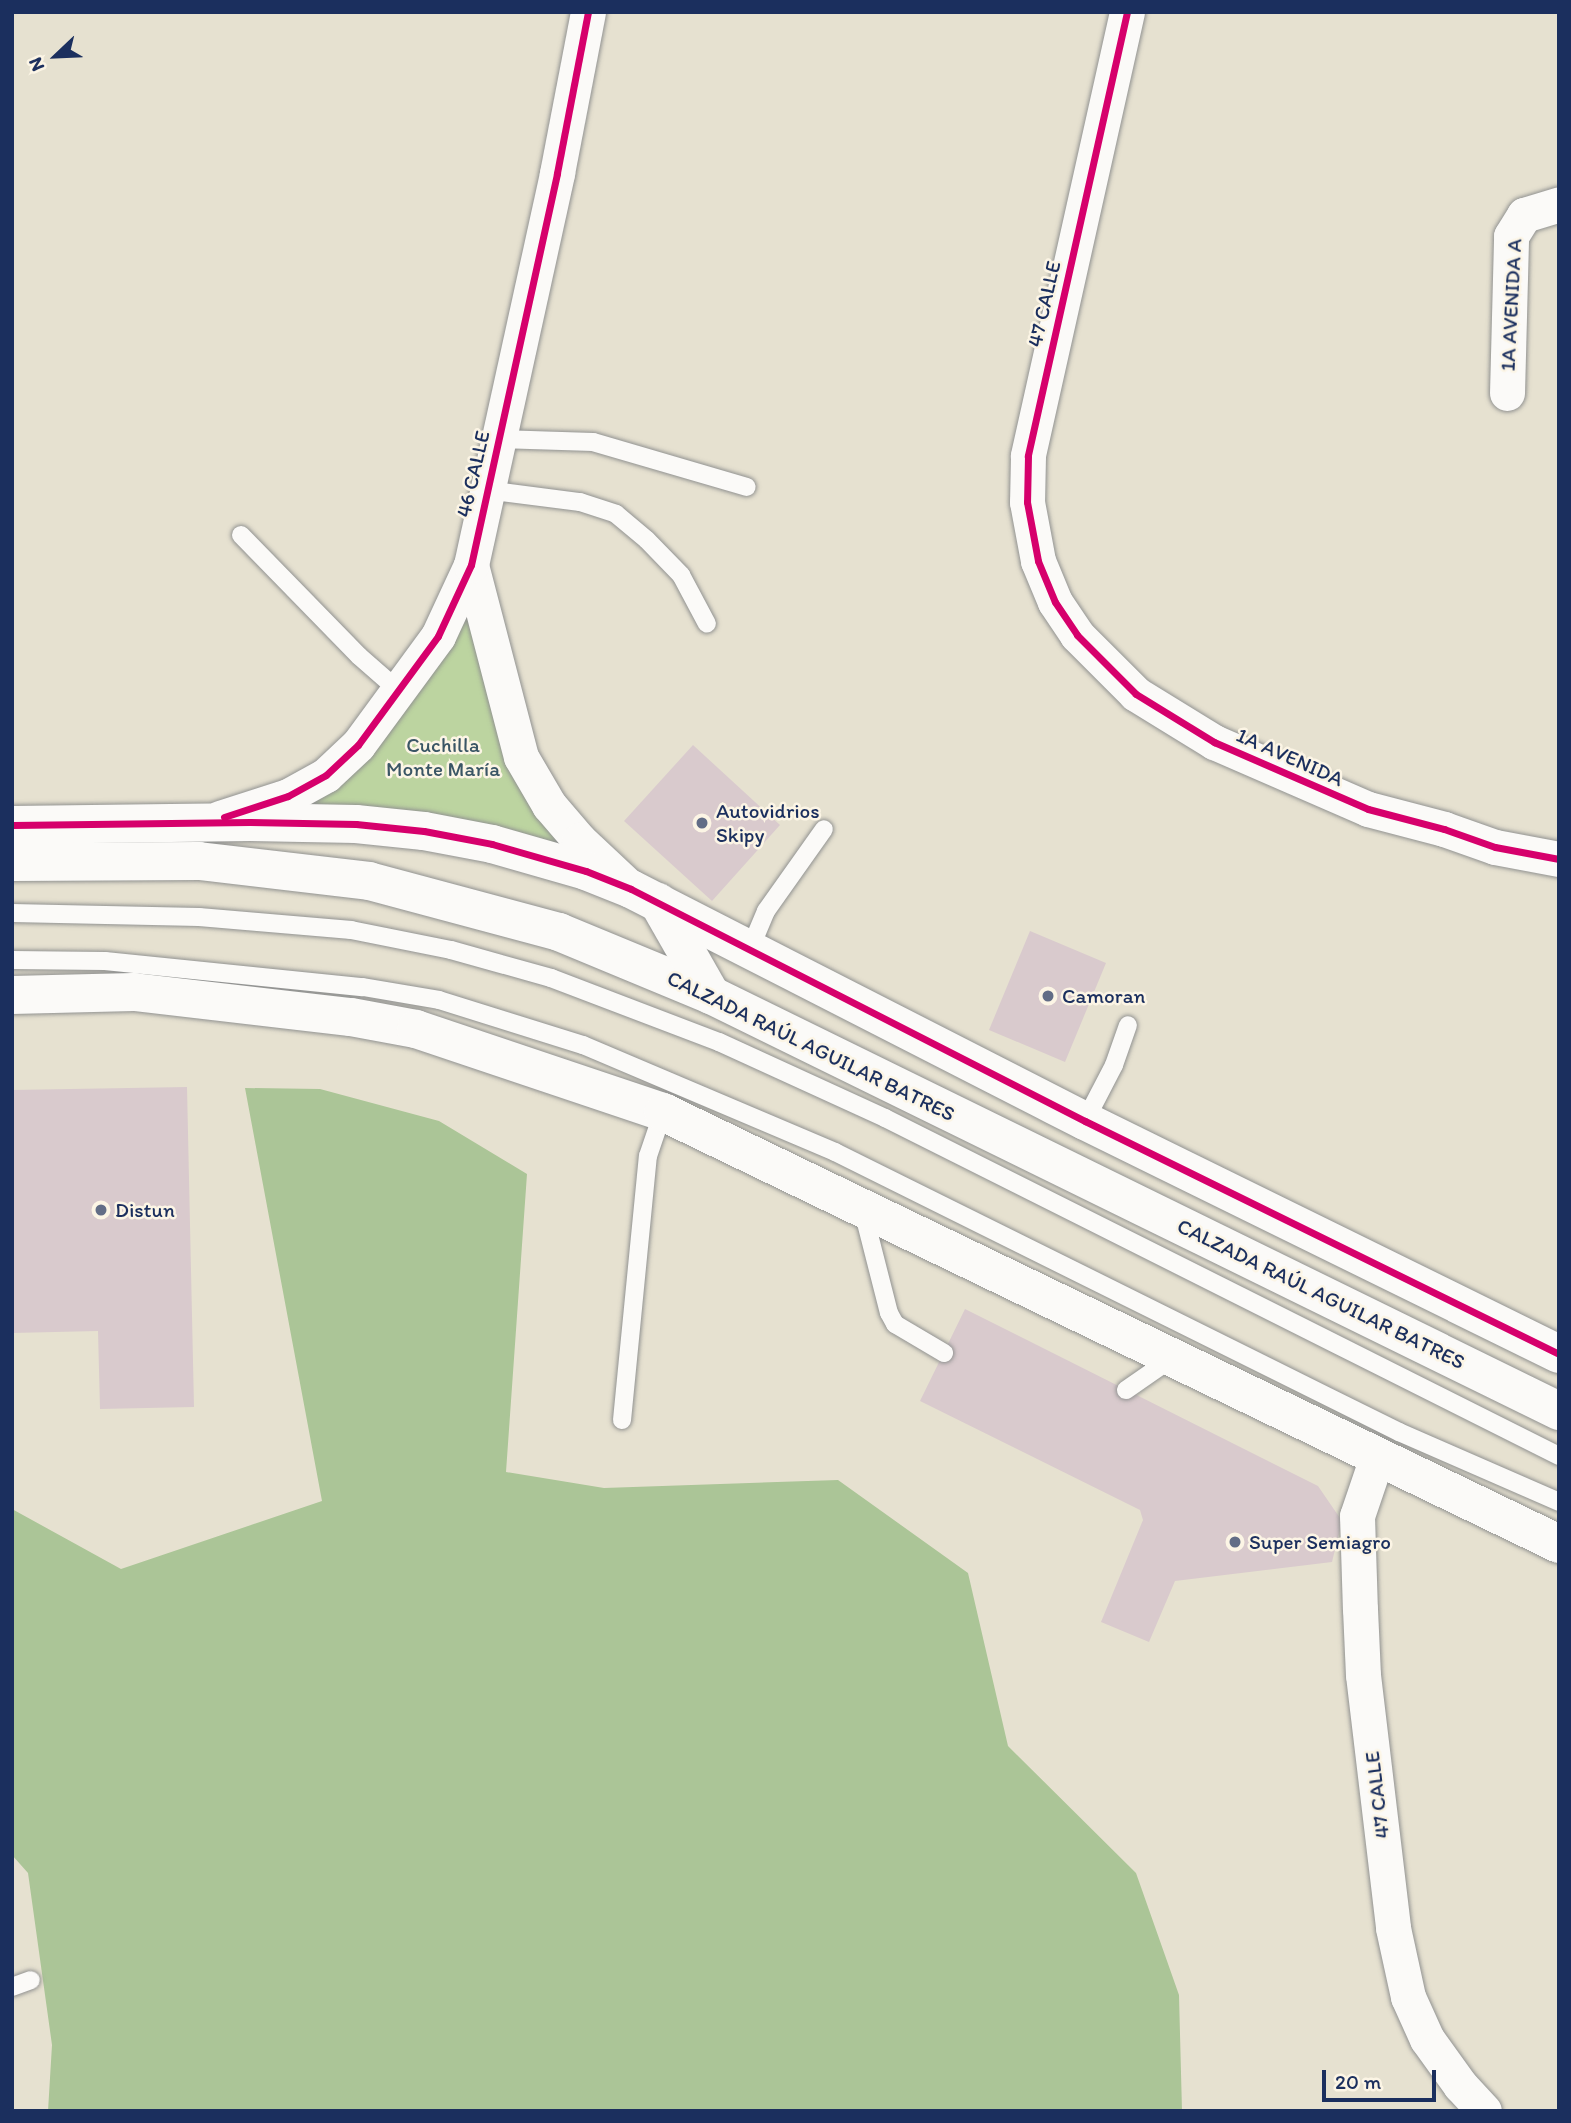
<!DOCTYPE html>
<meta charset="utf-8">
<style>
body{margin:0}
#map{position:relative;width:1571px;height:2123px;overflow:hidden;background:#e6e1d0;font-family:Itim,sans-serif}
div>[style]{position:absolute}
.green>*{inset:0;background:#bcd4a0}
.forest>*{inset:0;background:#abc597}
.building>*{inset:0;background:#d9cacd}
.roads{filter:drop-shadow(0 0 2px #919291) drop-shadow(0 0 2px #919291)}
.lane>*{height:18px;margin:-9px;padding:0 9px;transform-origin:9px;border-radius:9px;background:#fbfaf8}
.street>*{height:35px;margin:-17.5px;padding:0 17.5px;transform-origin:17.5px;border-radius:17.5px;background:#fbfaf8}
.secondary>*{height:38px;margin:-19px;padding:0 19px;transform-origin:19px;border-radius:19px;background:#fbfaf8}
.highway>*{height:38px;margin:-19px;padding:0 19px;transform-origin:19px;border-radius:19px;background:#fbfaf8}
.cycleway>*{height:7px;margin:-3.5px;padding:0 3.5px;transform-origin:3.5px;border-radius:3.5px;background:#d6006c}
.dots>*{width:19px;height:19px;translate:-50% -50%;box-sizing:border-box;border:4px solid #fcf5e5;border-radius:50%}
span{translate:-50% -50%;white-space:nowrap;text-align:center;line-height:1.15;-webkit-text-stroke:5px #fcf5e5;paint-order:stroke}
.street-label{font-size:21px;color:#1b2f5e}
.park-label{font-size:21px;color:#3a5665}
.poi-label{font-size:21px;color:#1b2f5e}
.left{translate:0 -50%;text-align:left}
.frame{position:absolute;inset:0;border:14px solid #1b2f5e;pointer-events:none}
.north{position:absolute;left:21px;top:21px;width:70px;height:70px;-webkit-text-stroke:5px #fcf5e5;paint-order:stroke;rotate:247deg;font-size:19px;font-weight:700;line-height:28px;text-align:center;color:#1b2f5e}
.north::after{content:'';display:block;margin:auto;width:24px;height:32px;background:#1b2f5e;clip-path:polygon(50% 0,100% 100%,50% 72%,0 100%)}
.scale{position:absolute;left:1322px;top:2070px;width:114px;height:32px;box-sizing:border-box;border:4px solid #1b2f5e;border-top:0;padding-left:9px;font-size:21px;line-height:24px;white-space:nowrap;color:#1b2f5e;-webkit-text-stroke:5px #fcf5e5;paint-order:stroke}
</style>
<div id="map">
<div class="green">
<div style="clip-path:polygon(471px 565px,511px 752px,575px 848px,286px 805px,360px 755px)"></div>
</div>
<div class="forest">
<div style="clip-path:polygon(245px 1088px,320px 1089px,439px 1121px,527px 1174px,506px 1472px,604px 1488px,838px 1480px,968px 1573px,1008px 1746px,1136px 1873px,1179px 1995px,1182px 2111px,48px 2111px,52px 2045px,28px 1873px,12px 1855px,12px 1509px,121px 1569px,322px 1501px)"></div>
</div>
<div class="building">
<div style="clip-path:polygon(693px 745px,780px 825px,712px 901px,624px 821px)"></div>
<div style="clip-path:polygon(1030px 931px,1106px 963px,1065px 1062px,989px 1030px)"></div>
<div style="clip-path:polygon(187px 1087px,194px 1407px,100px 1409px,98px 1331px,12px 1333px,12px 1090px)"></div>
<div style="clip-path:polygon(965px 1309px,1318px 1486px,1342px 1521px,1332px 1562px,1175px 1581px,1149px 1642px,1101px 1622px,1143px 1520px,1140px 1510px,920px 1401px)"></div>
</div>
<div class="roads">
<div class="lane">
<div style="left:499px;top:439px;width:94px;rotate:1.8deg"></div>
<div style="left:593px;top:442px;width:160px;rotate:16.3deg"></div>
<div style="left:486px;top:490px;width:95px;rotate:7.3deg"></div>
<div style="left:580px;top:502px;width:38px;rotate:18deg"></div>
<div style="left:616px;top:514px;width:40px;rotate:40deg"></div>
<div style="left:647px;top:540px;width:49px;rotate:45.8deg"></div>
<div style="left:681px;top:575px;width:55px;rotate:62deg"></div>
<div style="left:241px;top:535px;width:169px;rotate:45.7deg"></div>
<div style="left:359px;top:656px;width:52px;rotate:41.1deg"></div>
<div style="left:12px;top:913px;width:187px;rotate:1.2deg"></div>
<div style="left:199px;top:917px;width:153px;rotate:4.9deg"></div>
<div style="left:351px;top:930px;width:102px;rotate:11.3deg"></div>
<div style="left:451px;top:950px;width:104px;rotate:15.6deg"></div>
<div style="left:551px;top:978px;width:180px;rotate:20.9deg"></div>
<div style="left:719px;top:1042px;width:183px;rotate:24.6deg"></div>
<div style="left:885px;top:1118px;width:754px;rotate:26.63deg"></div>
<div style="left:750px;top:949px;width:41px;rotate:-67.2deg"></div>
<div style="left:766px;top:911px;width:100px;rotate:-54.7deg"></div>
<div style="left:12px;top:960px;width:93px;rotate:0.6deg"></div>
<div style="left:105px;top:961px;width:259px;rotate:5.8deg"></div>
<div style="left:363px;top:987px;width:77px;rotate:9.7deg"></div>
<div style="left:439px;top:1000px;width:151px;rotate:17.4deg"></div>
<div style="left:583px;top:1045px;width:274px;rotate:23deg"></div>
<div style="left:835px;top:1152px;width:630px;rotate:26.4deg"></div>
<div style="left:1399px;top:1432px;width:175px;rotate:23.6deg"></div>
<div style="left:1085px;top:1121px;width:63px;rotate:-62.6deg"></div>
<div style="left:1114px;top:1065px;width:42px;rotate:-70.7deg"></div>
<div style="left:863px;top:1211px;width:105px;rotate:75.7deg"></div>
<div style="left:889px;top:1313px;width:13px;rotate:61deg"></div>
<div style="left:895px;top:1324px;width:57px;rotate:30.6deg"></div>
<div style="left:1126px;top:1390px;width:56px;rotate:-34.8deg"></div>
<div style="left:622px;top:1420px;width:265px;rotate:-84.4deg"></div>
<div style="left:648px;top:1156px;width:46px;rotate:-71.2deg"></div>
<div style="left:12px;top:1987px;width:20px;rotate:-20deg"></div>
</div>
<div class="street">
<div style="left:1127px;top:12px;width:455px;rotate:102.6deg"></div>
<div style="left:1028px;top:456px;width:46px;rotate:91.2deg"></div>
<div style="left:1027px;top:502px;width:60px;rotate:79.4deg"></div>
<div style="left:1038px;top:561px;width:44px;rotate:67.5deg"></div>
<div style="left:1055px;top:602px;width:40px;rotate:56deg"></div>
<div style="left:1077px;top:635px;width:83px;rotate:45deg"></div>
<div style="left:1136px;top:694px;width:92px;rotate:31.6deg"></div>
<div style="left:1214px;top:742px;width:168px;rotate:23.5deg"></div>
<div style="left:1368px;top:809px;width:79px;rotate:14.7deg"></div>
<div style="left:1444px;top:829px;width:54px;rotate:19.4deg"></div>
<div style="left:1495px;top:847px;width:65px;rotate:10.6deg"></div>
<div style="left:1507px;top:393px;width:157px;rotate:-88.5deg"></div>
<div style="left:1511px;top:236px;width:25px;rotate:-58deg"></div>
<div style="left:1524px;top:215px;width:37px;rotate:-17deg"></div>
<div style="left:471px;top:565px;width:198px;rotate:75.4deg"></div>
<div style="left:521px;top:757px;width:56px;rotate:59.7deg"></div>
<div style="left:549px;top:805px;width:46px;rotate:49.4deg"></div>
<div style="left:579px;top:840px;width:64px;rotate:43.1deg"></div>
<div style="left:220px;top:818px;width:71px;rotate:-17.9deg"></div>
<div style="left:288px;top:796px;width:43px;rotate:-28.9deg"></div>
<div style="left:326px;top:775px;width:44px;rotate:-43.2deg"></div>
<div style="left:358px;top:745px;width:135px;rotate:-53.7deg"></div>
<div style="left:438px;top:636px;width:78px;rotate:-65.1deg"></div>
<div style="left:471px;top:565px;width:401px;rotate:-77.6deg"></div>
<div style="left:557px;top:173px;width:164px;rotate:-79.1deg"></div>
<div style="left:1377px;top:1457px;width:62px;rotate:108.7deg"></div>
<div style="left:1357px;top:1516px;width:93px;rotate:88.2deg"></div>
<div style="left:1360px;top:1609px;width:66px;rotate:87.4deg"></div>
<div style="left:1363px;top:1675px;width:255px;rotate:83.2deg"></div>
<div style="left:1393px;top:1928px;width:71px;rotate:77.7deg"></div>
<div style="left:1408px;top:1997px;width:46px;rotate:65.7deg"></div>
<div style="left:1427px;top:2039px;width:57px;rotate:54.3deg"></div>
<div style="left:1460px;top:2085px;width:35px;rotate:47deg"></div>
</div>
<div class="secondary">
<div style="left:12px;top:825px;width:238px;rotate:-0.7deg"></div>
<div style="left:250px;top:822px;width:106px;rotate:1.1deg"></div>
<div style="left:356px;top:824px;width:68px;rotate:5.9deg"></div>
<div style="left:424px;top:831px;width:69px;rotate:10.8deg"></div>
<div style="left:492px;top:844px;width:98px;rotate:16deg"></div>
<div style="left:586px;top:871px;width:48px;rotate:21.8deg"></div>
<div style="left:631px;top:889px;width:510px;rotate:27.07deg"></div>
<div style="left:1085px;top:1121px;width:528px;rotate:26.18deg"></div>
</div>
<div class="highway">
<div style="left:12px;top:862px;width:187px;rotate:-0.3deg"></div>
<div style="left:199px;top:861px;width:171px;rotate:6.7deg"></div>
<div style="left:369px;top:881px;width:197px;rotate:15deg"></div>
<div style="left:559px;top:932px;width:165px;rotate:22.5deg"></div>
<div style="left:711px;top:995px;width:945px;rotate:26.13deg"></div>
<div style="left:658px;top:902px;width:107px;rotate:60.3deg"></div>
<div style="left:12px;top:995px;width:122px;rotate:-1.4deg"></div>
<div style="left:134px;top:992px;width:218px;rotate:6.6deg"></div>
<div style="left:351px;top:1017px;width:66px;rotate:10.5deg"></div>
<div style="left:416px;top:1029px;width:261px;rotate:18.6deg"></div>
<div style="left:663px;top:1112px;width:995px;rotate:25.74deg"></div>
</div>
</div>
<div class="cycleway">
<div style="left:1127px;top:12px;width:455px;rotate:102.6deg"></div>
<div style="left:1028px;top:456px;width:46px;rotate:91.2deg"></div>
<div style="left:1027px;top:502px;width:60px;rotate:79.4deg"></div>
<div style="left:1038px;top:561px;width:44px;rotate:67.5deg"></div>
<div style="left:1055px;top:602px;width:40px;rotate:56deg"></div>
<div style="left:1077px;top:635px;width:83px;rotate:45deg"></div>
<div style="left:1136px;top:694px;width:92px;rotate:31.6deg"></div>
<div style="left:1214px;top:742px;width:168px;rotate:23.5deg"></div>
<div style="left:1368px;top:809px;width:79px;rotate:14.7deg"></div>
<div style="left:1444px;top:829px;width:54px;rotate:19.4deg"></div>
<div style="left:1495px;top:847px;width:65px;rotate:10.6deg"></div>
<div style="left:224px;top:817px;width:67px;rotate:-18.2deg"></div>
<div style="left:288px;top:796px;width:43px;rotate:-28.9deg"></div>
<div style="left:326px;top:775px;width:44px;rotate:-43.2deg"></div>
<div style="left:358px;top:745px;width:135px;rotate:-53.7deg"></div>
<div style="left:438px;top:636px;width:78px;rotate:-65.1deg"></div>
<div style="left:471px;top:565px;width:401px;rotate:-77.6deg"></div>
<div style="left:557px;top:173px;width:164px;rotate:-79.1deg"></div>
<div style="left:12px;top:825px;width:238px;rotate:-0.7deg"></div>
<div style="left:250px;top:822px;width:106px;rotate:1.1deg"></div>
<div style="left:356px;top:824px;width:68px;rotate:5.9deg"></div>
<div style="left:424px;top:831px;width:69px;rotate:10.8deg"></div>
<div style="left:492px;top:844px;width:98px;rotate:16deg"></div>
<div style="left:586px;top:871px;width:48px;rotate:21.8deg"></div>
<div style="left:631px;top:889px;width:510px;rotate:27.07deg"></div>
<div style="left:1085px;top:1121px;width:528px;rotate:26.18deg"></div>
</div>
<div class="dots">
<div style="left:702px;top:823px;background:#626d86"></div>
<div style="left:1048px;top:996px;background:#626d86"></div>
<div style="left:101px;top:1210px;background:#626d86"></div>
<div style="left:1235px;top:1542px;background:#626d86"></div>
</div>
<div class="street-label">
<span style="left:1044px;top:304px;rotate:-77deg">47 CALLE</span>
<span style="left:1511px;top:305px;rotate:-87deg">1A AVENIDA A</span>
<span style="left:473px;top:474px;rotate:-77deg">46 CALLE</span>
<span style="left:1290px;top:757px;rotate:24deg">1A AVENIDA</span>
<span style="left:811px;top:1046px;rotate:26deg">CALZADA RAÚL AGUILAR BATRES</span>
<span style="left:1321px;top:1294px;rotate:26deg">CALZADA RAÚL AGUILAR BATRES</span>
<span style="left:1377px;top:1795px;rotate:-97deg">47 CALLE</span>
</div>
<div class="park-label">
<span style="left:443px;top:757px">Cuchilla<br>Monte María</span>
</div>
<div class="poi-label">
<span class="left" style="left:716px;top:823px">Autovidrios<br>Skipy</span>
<span class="left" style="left:1062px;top:996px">Camoran</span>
<span class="left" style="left:115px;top:1210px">Distun</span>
<span class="left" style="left:1249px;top:1542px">Super Semiagro</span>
</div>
<div class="frame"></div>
<div class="north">N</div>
<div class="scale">20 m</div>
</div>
